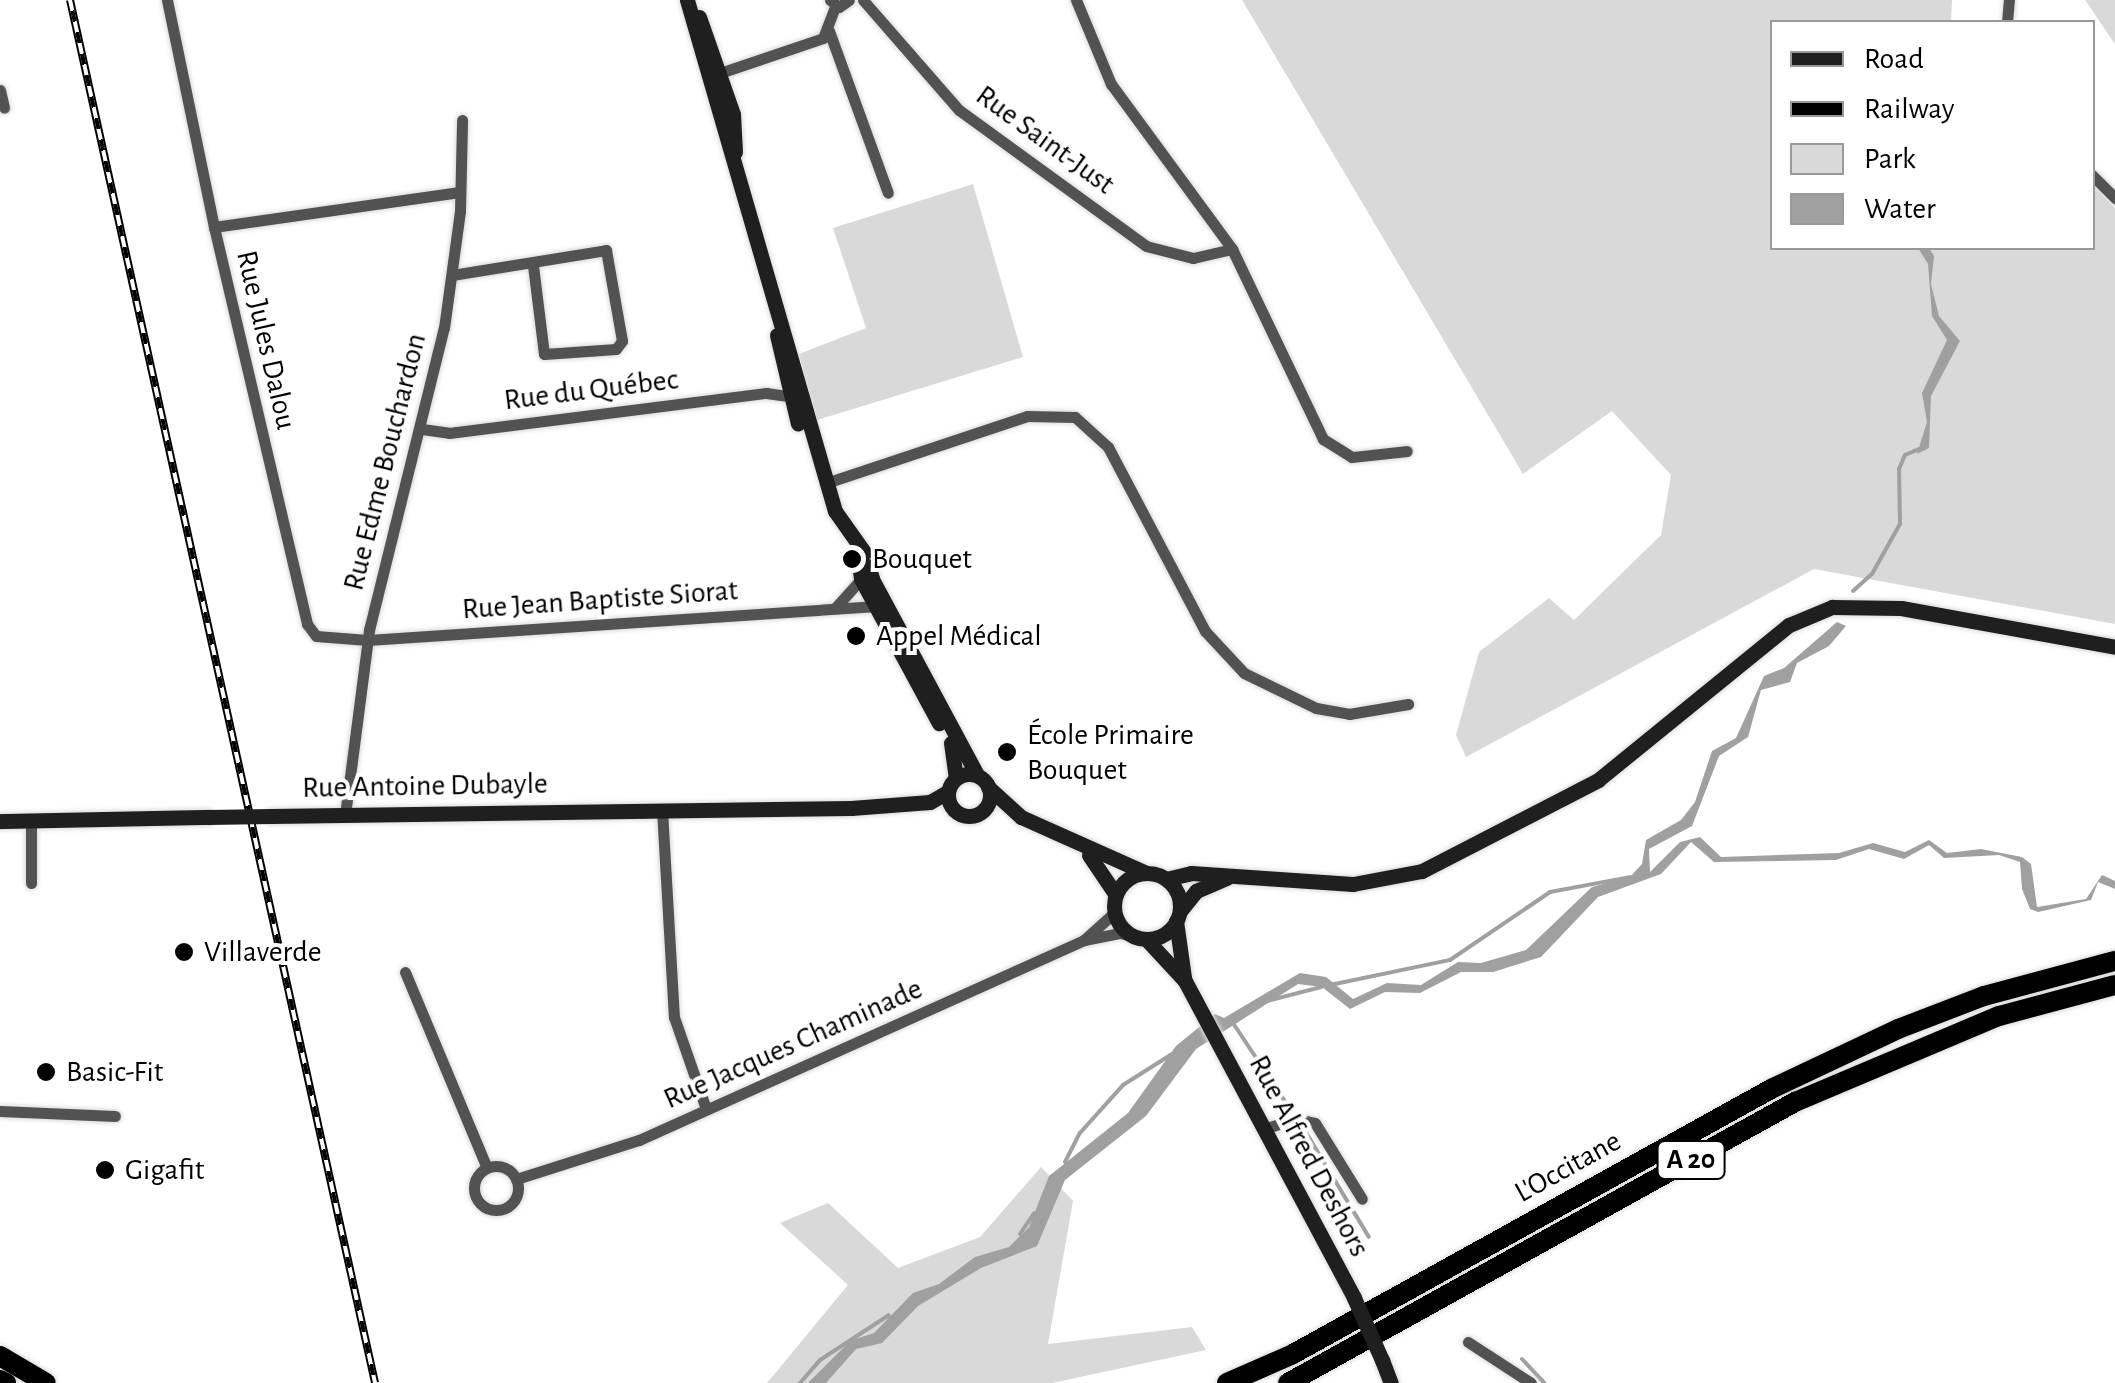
<!DOCTYPE html>
<meta charset="utf-8">
<style>
body{margin:0}
#map{position:relative;width:2115px;height:1383px;overflow:hidden;background:#fff;font-family:"Alegreya Sans",sans-serif}
div>[style]{position:absolute}
.green>*{inset:0;background:#d9d9d9}
.water>*{inset:0;background:#a0a0a0}
.stream>*{height:4px;margin:-2px;padding:0 2px;transform-origin:2px;border-radius:2px;background:#a0a0a0}
.roads{filter:drop-shadow(0 0 2px #dbdbdb) drop-shadow(0 0 2px #dbdbdb)}
.minor>*{height:11px;margin:-5.5px;padding:0 5.5px;transform-origin:5.5px;border-radius:5.5px;background:#525252}
.minor>.ring{margin:-5.5px;padding:0;box-sizing:content-box;background:none;border:11px solid #525252;border-radius:50%}
.secondary>*{height:15px;margin:-7.5px;padding:0 7.5px;transform-origin:7.5px;border-radius:7.5px;background:#1f1f1f}
.secondary>.ring{margin:-7.5px;padding:0;box-sizing:content-box;background:none;border:15px solid #1f1f1f;border-radius:50%}
.motorway>*{height:20px;margin:-10px;padding:0 10px;transform-origin:10px;border-radius:10px;background:#000}
.rail>*{height:8px;margin-top:-4px;transform-origin:0;background:repeating-linear-gradient(90deg,#fff 0 11px,#000 0 22px);box-sizing:border-box;border-block:2px solid #000}
.secondary-bridge>*{height:15px;margin:-7.5px;padding:0 7.5px;transform-origin:7.5px;border-radius:7.5px;background:#1f1f1f}
.dots>*{width:28px;height:28px;translate:-50% -50%;box-sizing:border-box;border:5px solid #fff;border-radius:50%}
span{translate:-50% -50%;white-space:nowrap;text-align:center;line-height:1.15;-webkit-text-stroke:8px #fff;paint-order:stroke}
.shield-label span{padding:2px 8px;background:#fff;border:2px solid;border-radius:8px;-webkit-text-stroke-width:0}
.shield-label{font-size:28px;color:#000;font-weight:700}
.street-label{font-size:30px;color:#000}
.poi-label{font-size:30px;color:#000}
.left{translate:0 -50%;text-align:left}
.legend{position:absolute;left:1770px;top:20px;width:325px;height:230px;box-sizing:border-box;background:#fff;border:2px solid #999;margin:0;padding:12px 18px;list-style:none;font-size:30px;color:#000}
.legend li{display:flex;align-items:center;gap:20px;height:50px}
.legend b{width:50px;border:2px solid #999}
</style>
<div id="map">
<div class="green">
<div style="clip-path:polygon(1242px 0,1952px 0,1951px 22px,1772px 22px,1772px 248px,2092px 248px,2093px 185px,2115px 208px,2115px 624px,1814px 569px,1466px 757px,1456px 735px,1479px 652px,1549px 598px,1574px 620px,1661px 535px,1671px 475px,1612px 411px,1523px 474px)"></div>
<div style="clip-path:polygon(2085px 0,2115px 0,2115px 44px)"></div>
<div style="clip-path:polygon(973px 184px,1023px 357px,817px 420px,799px 354px,866px 328px,833px 228px)"></div>
<div style="clip-path:polygon(1041px 1167px,1073px 1201px,1048px 1344px,1192px 1327px,1206px 1350px,1052px 1383px,767px 1383px,848px 1285px,780px 1223px,828px 1203px,898px 1268px,980px 1237px)"></div>
</div>
<div class="water">
<div style="clip-path:polygon(1918px 248px,1929px 248px,1934px 256px,1931px 284px,1939px 316px,1960px 341px,1931px 396px,1929px 448px,1917px 454px,1927px 422px,1922px 393px,1947px 340px,1932px 316px,1928px 264px)"></div>
<div style="clip-path:polygon(1837px 622px,1846px 626px,1829px 646px,1797px 663px,1790px 682px,1761px 690px,1748px 737px,1719px 756px,1692px 826px,1649px 849px,1650px 872px,1680px 842px,1700px 837px,1721px 857px,1839px 853px,1873px 843px,1905px 852px,1929px 840px,1947px 853px,1981px 849px,2022px 857px,2031px 864px,2037px 907px,2086px 899px,2102px 875px,2115px 881px,2115px 889px,2098px 882px,2091px 900px,2038px 912px,2030px 909px,2022px 889px,2020px 862px,1999px 855px,1944px 858px,1929px 845px,1904px 859px,1869px 849px,1836px 860px,1714px 862px,1691px 842px,1661px 874px,1598px 897px,1541px 957px,1493px 972px,1461px 972px,1420px 993px,1385px 992px,1350px 1009px,1322px 987px,1298px 984px,1196px 1049px,1146px 1116px,1065px 1180px,1037px 1246px,981px 1268px,918px 1306px,882px 1343px,856px 1349px,826px 1383px,808px 1383px,850px 1341px,874px 1333px,913px 1293px,939px 1284px,975px 1257px,1009px 1247px,1029px 1227px,1049px 1176px,1128px 1113px,1176px 1046px,1215px 1014px,1224px 1018px,1300px 973px,1326px 977px,1353px 999px,1387px 983px,1421px 985px,1458px 962px,1481px 963px,1526px 950px,1592px 887px,1630px 877px,1642px 864px,1646px 840px,1681px 820px,1695px 802px,1712px 751px,1736px 738px,1764px 676px,1784px 668px)"></div>
</div>
<div class="stream">
<div style="left:1853px;top:591px;width:25px;rotate:-42deg"></div>
<div style="left:1872px;top:574px;width:57px;rotate:-60.8deg"></div>
<div style="left:1900px;top:524px;width:55px;rotate:-91deg"></div>
<div style="left:1899px;top:469px;width:15px;rotate:-67deg"></div>
<div style="left:1905px;top:455px;width:15px;rotate:-23deg"></div>
<div style="left:1330px;top:985px;width:123px;rotate:-11.8deg"></div>
<div style="left:1450px;top:960px;width:121px;rotate:-34.2deg"></div>
<div style="left:1550px;top:892px;width:81px;rotate:-10.6deg"></div>
<div style="left:1267px;top:1001px;width:56px;rotate:-14.5deg"></div>
<div style="left:1231px;top:1020px;width:100px;rotate:56.5deg"></div>
<div style="left:1307px;top:1134px;width:120px;rotate:59deg"></div>
<div style="left:1065px;top:1162px;width:33px;rotate:-63deg"></div>
<div style="left:1080px;top:1133px;width:64px;rotate:-48.1deg"></div>
<div style="left:1123px;top:1085px;width:58px;rotate:-32.3deg"></div>
<div style="left:1020px;top:1234px;width:25px;rotate:-56deg"></div>
<div style="left:1522px;top:1359px;width:33px;rotate:47deg"></div>
<div style="left:800px;top:1383px;width:30px;rotate:-49deg"></div>
<div style="left:820px;top:1360px;width:82px;rotate:-33.1deg"></div>
</div>
<div class="roads">
<div class="minor">
<div style="left:167px;top:0;width:232px;rotate:78.3deg"></div>
<div style="left:214px;top:227px;width:408px;rotate:76.8deg"></div>
<div style="left:307px;top:624px;width:15px;rotate:53deg"></div>
<div style="left:316px;top:636px;width:52px;rotate:4.4deg"></div>
<div style="left:368px;top:640px;width:510px;rotate:-3.82deg"></div>
<div style="left:830px;top:0;width:11px;rotate:38deg"></div>
<div style="left:839px;top:7px;width:12px;rotate:-35deg"></div>
<div style="left:863px;top:0;width:146px;rotate:48.9deg"></div>
<div style="left:959px;top:110px;width:231px;rotate:36deg"></div>
<div style="left:1146px;top:246px;width:49px;rotate:14.3deg"></div>
<div style="left:1193px;top:258px;width:40px;rotate:-13deg"></div>
<div style="left:1076px;top:0;width:91px;rotate:67.4deg"></div>
<div style="left:1111px;top:84px;width:205px;rotate:53.7deg"></div>
<div style="left:1232px;top:249px;width:211px;rotate:64.4deg"></div>
<div style="left:1323px;top:439px;width:34px;rotate:32deg"></div>
<div style="left:1352px;top:457px;width:55px;rotate:-6.2deg"></div>
<div style="left:2007px;top:22px;width:22px;rotate:-85deg"></div>
<div style="left:829px;top:31px;width:172px;rotate:70deg"></div>
<div style="left:714px;top:75px;width:115px;rotate:-18.7deg"></div>
<div style="left:823px;top:38px;width:34px;rotate:-69deg"></div>
<div style="left:0;top:90px;width:18px;rotate:77deg"></div>
<div style="left:2092px;top:175px;width:33px;rotate:45deg"></div>
<div style="left:214px;top:227px;width:248px;rotate:-8.1deg"></div>
<div style="left:452px;top:275px;width:156px;rotate:-9.2deg"></div>
<div style="left:606px;top:250px;width:92px;rotate:80deg"></div>
<div style="left:622px;top:341px;width:10px;rotate:127deg"></div>
<div style="left:616px;top:349px;width:72px;rotate:176deg"></div>
<div style="left:544px;top:354px;width:89px;rotate:-97.1deg"></div>
<div style="left:422px;top:429px;width:27px;rotate:8deg"></div>
<div style="left:449px;top:433px;width:320px;rotate:-7.2deg"></div>
<div style="left:766px;top:393px;width:28px;rotate:8deg"></div>
<div style="left:829px;top:482px;width:209px;rotate:-18.4deg"></div>
<div style="left:1027px;top:416px;width:48px;rotate:1.2deg"></div>
<div style="left:1075px;top:417px;width:45px;rotate:42.3deg"></div>
<div style="left:1108px;top:447px;width:208px;rotate:62.2deg"></div>
<div style="left:1205px;top:631px;width:57px;rotate:47.1deg"></div>
<div style="left:1244px;top:673px;width:80px;rotate:25.9deg"></div>
<div style="left:1316px;top:708px;width:34px;rotate:10deg"></div>
<div style="left:1349px;top:714px;width:60px;rotate:-9.6deg"></div>
<div style="left:835px;top:608px;width:39px;rotate:-48deg"></div>
<div style="left:662px;top:810px;width:207px;rotate:86.7deg"></div>
<div style="left:674px;top:1017px;width:97px;rotate:70.8deg"></div>
<div style="left:345px;top:815px;width:187px;rotate:-82.6deg"></div>
<div style="left:369px;top:630px;width:311px;rotate:-76.1deg"></div>
<div style="left:444px;top:328px;width:118px;rotate:-82.2deg"></div>
<div style="left:460px;top:211px;width:91px;rotate:-88.7deg"></div>
<div style="left:31px;top:883px;width:63px;rotate:-90deg"></div>
<div style="left:1084px;top:940px;width:42px;rotate:-42.1deg"></div>
<div style="left:405px;top:972px;width:212px;rotate:67.3deg"></div>
<div style="left:0;top:1111px;width:115px;rotate:2.5deg"></div>
<div style="left:1263px;top:1129px;width:34px;rotate:-17deg"></div>
<div style="left:1296px;top:1119px;width:19px;rotate:12deg"></div>
<div style="left:1315px;top:1123px;width:89px;rotate:58.3deg"></div>
<div class="ring" style="left:474px;top:1166px;width:33px;height:33px"></div>
<div style="left:516px;top:1179px;width:129px;rotate:-17.6deg"></div>
<div style="left:639px;top:1140px;width:488px;rotate:-24.2deg"></div>
<div style="left:1084px;top:940px;width:37px;rotate:-11deg"></div>
<div style="left:1120px;top:933px;width:17px;rotate:13deg"></div>
<div style="left:1468px;top:1342px;width:75px;rotate:33.1deg"></div>
</div>
<div class="secondary">
<div style="left:687px;top:0;width:532px;rotate:73.85deg"></div>
<div style="left:835px;top:511px;width:50px;rotate:54.7deg"></div>
<div style="left:864px;top:552px;width:28px;rotate:73deg"></div>
<div style="left:872px;top:579px;width:222px;rotate:61.8deg"></div>
<div style="left:699px;top:17px;width:103px;rotate:70.7deg"></div>
<div style="left:733px;top:114px;width:38px;rotate:87deg"></div>
<div style="left:777px;top:335px;width:91px;rotate:76.7deg"></div>
<div style="left:858px;top:557px;width:22px;rotate:82deg"></div>
<div style="left:861px;top:579px;width:164px;rotate:61.6deg"></div>
<div style="left:951px;top:743px;width:35px;rotate:82deg"></div>
<div class="ring" style="left:948px;top:774px;width:27px;height:27px"></div>
<div style="left:988px;top:787px;width:45px;rotate:42.3deg"></div>
<div style="left:1021px;top:817px;width:137px;rotate:24.1deg"></div>
<div style="left:271px;top:816px;width:580px;rotate:-0.79deg"></div>
<div style="left:851px;top:808px;width:79px;rotate:-4.3deg"></div>
<div style="left:930px;top:802px;width:20px;rotate:-30deg"></div>
<div style="left:0;top:821px;width:208px;rotate:-1.1deg"></div>
<div style="left:1089px;top:855px;width:48px;rotate:56deg"></div>
<div class="ring" style="left:1114px;top:873px;width:51px;height:51px"></div>
<div style="left:1166px;top:879px;width:26px;rotate:-13deg"></div>
<div style="left:1191px;top:873px;width:162px;rotate:3.9deg"></div>
<div style="left:1353px;top:884px;width:70px;rotate:-10.7deg"></div>
<div style="left:1422px;top:871px;width:198px;rotate:-27.3deg"></div>
<div style="left:1598px;top:780px;width:246px;rotate:-39.1deg"></div>
<div style="left:1789px;top:625px;width:47px;rotate:-22.7deg"></div>
<div style="left:1832px;top:607px;width:69px;rotate:0.8deg"></div>
<div style="left:1901px;top:608px;width:218px;rotate:10.3deg"></div>
<div style="left:1180px;top:911px;width:26px;rotate:-51deg"></div>
<div style="left:1196px;top:891px;width:34px;rotate:-23deg"></div>
<div style="left:1176px;top:921px;width:57px;rotate:81.9deg"></div>
<div style="left:1146px;top:939px;width:57px;rotate:47.1deg"></div>
<div style="left:1185px;top:981px;width:359px;rotate:61.9deg"></div>
<div style="left:1382px;top:1360px;width:25px;rotate:69deg"></div>
</div>
<div class="motorway">
<div style="left:0;top:1356px;width:53px;rotate:30.4deg"></div>
<div style="left:0;top:1380px;width:7px;rotate:27deg"></div>
<div style="left:1227px;top:1383px;width:72px;rotate:-23.7deg"></div>
<div style="left:1293px;top:1354px;width:547px;rotate:-29deg"></div>
<div style="left:1771px;top:1089px;width:140px;rotate:-25.3deg"></div>
<div style="left:1898px;top:1029px;width:92px;rotate:-21deg"></div>
<div style="left:1984px;top:996px;width:136px;rotate:-15deg"></div>
<div style="left:1288px;top:1383px;width:580px;rotate:-29deg"></div>
<div style="left:1795px;top:1102px;width:221px;rotate:-22.9deg"></div>
<div style="left:1999px;top:1016px;width:120px;rotate:-15deg"></div>
</div>
</div>
<div class="rail">
<div style="left:70px;top:0;width:1416px;rotate:77.56deg"></div>
</div>
<div class="secondary-bridge">
<div style="left:208px;top:817px;width:63px;rotate:-0.9deg"></div>
<div style="left:1354px;top:1298px;width:68px;rotate:65.7deg"></div>
</div>
<div class="dots">
<div style="left:852px;top:559px;background:#000"></div>
<div style="left:856px;top:636px;background:#000"></div>
<div style="left:1007px;top:752px;background:#000"></div>
<div style="left:184px;top:952px;background:#000"></div>
<div style="left:46px;top:1072px;background:#000"></div>
<div style="left:105px;top:1170px;background:#000"></div>
</div>
<div class="shield-label">
<span style="left:1691px;top:1160px">A 20</span>
</div>
<div class="street-label">
<span style="left:1045px;top:140px;rotate:36deg">Rue Saint-Just</span>
<span style="left:266px;top:340px;rotate:77deg">Rue Jules Dalou</span>
<span style="left:591px;top:390px;rotate:-7deg">Rue du Québec</span>
<span style="left:385px;top:462px;rotate:-76deg">Rue Edme Bouchardon</span>
<span style="left:600px;top:600px;rotate:-4deg">Rue Jean Baptiste Siorat</span>
<span style="left:425px;top:786px;rotate:-1deg">Rue Antoine Dubayle</span>
<span style="left:793px;top:1044px;rotate:-24deg">Rue Jacques Chaminade</span>
<span style="left:1309px;top:1156px;rotate:62deg">Rue Alfred Deshors</span>
<span style="left:1568px;top:1167px;rotate:-29deg">L'Occitane</span>
</div>
<div class="poi-label">
<span class="left" style="left:872px;top:559px">Bouquet</span>
<span class="left" style="left:876px;top:636px">Appel Médical</span>
<span class="left" style="left:1027px;top:752px">École Primaire<br>Bouquet</span>
<span class="left" style="left:204px;top:952px">Villaverde</span>
<span class="left" style="left:66px;top:1072px">Basic-Fit</span>
<span class="left" style="left:125px;top:1170px">Gigafit</span>
</div>
<ul class="legend">
<li><b style="height:12px;background:#1f1f1f"></b>Road</li>
<li><b style="height:12px;background:#000"></b>Railway</li>
<li><b style="height:28px;background:#d9d9d9"></b>Park</li>
<li><b style="height:28px;background:#a0a0a0"></b>Water</li>
</ul>
</div>
